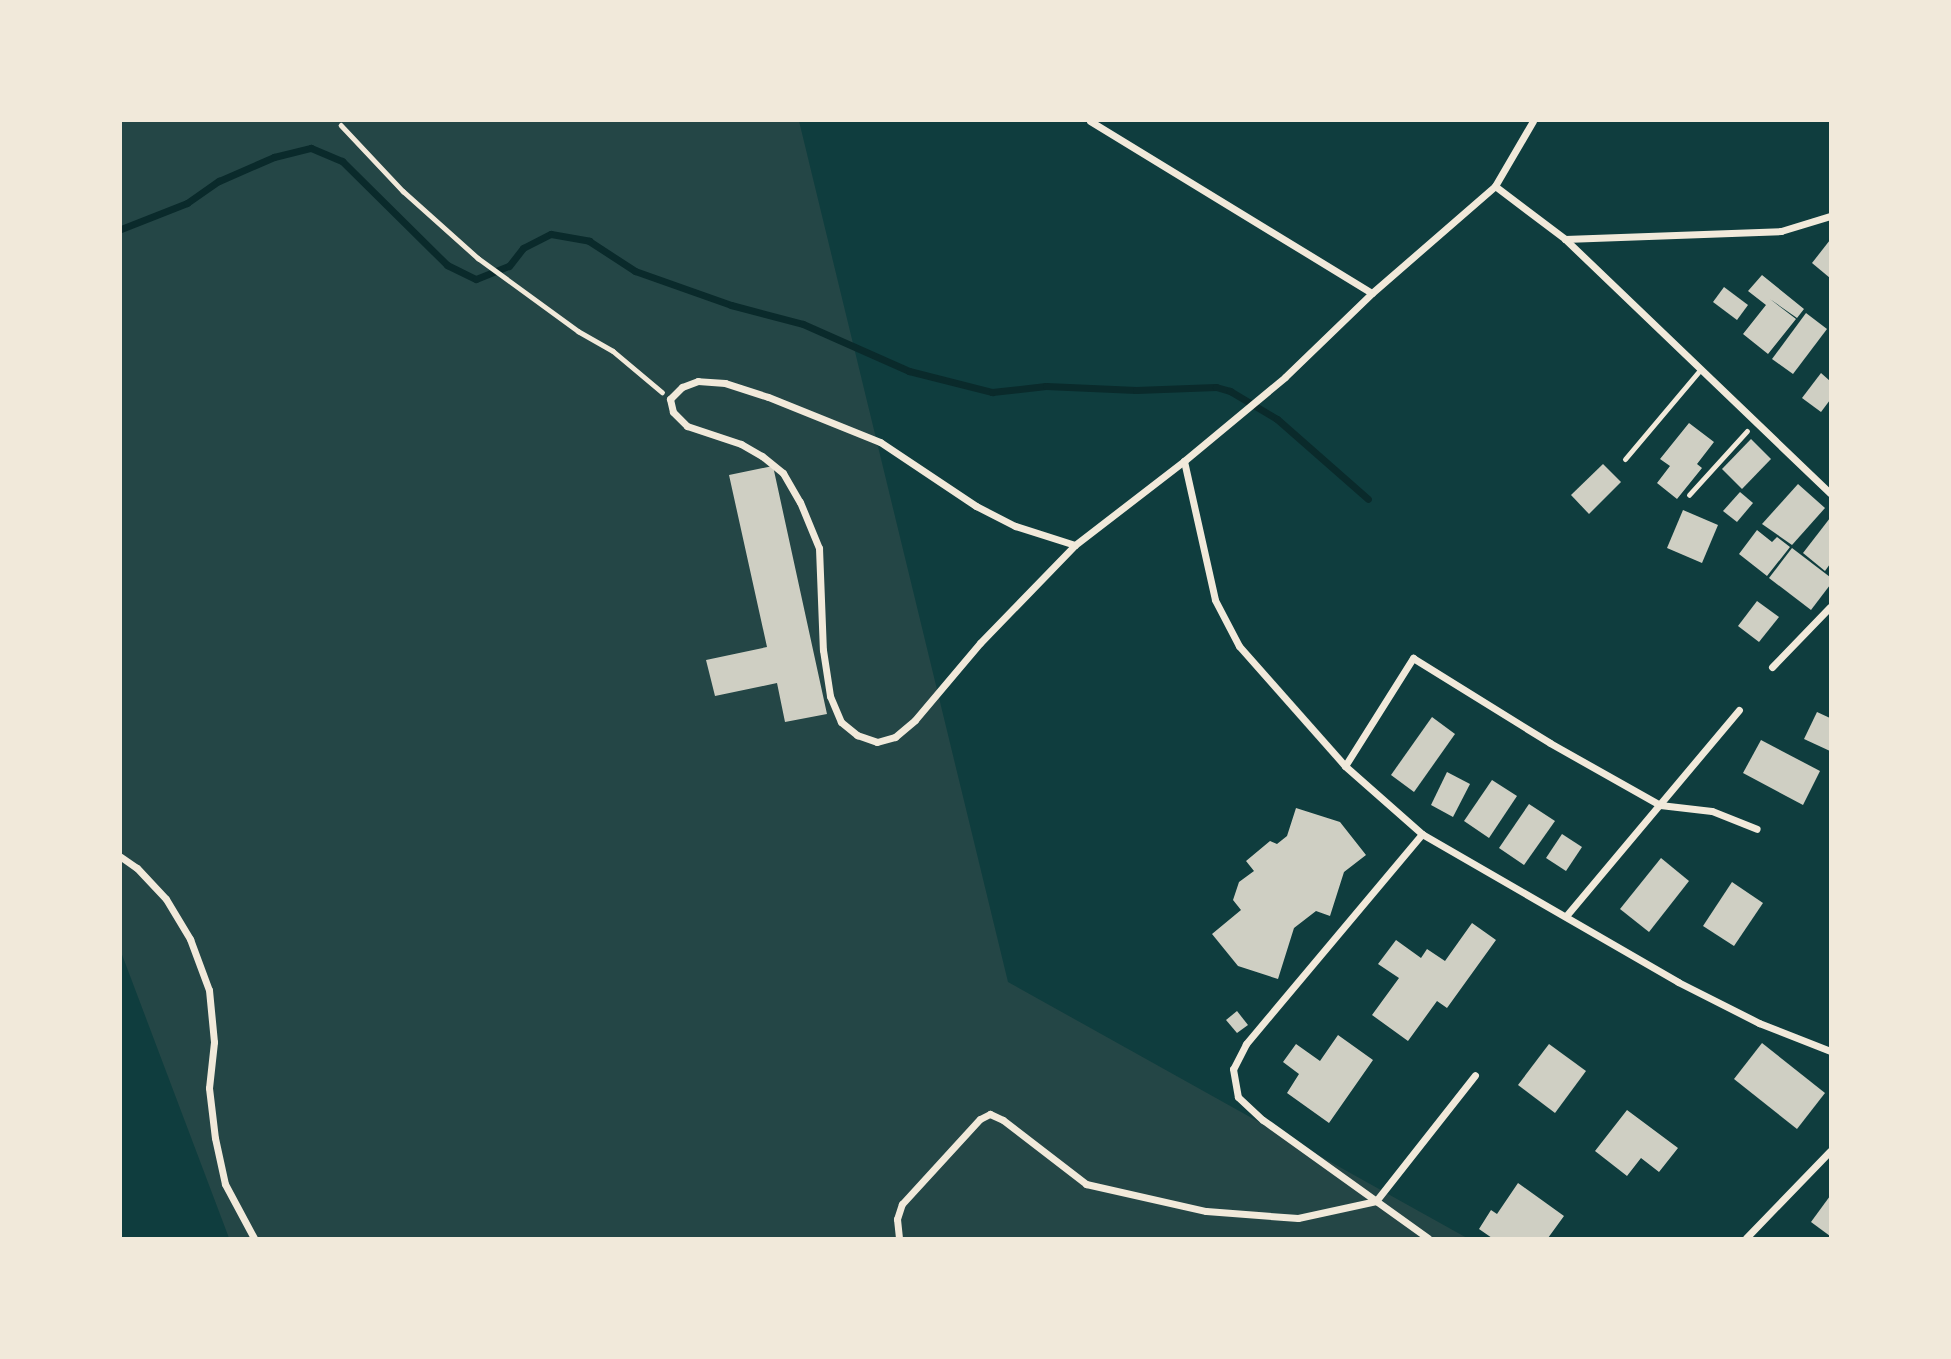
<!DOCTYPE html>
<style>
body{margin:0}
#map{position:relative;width:1951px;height:1359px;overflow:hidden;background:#0f3d3e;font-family:"Exo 2",sans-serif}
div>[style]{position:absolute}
.green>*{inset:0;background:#244646}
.stream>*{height:7px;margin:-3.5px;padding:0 3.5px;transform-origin:3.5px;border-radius:3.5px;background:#0a2a2b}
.building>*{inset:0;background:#cfcfc3}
.path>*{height:4.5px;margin:-2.25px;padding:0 2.25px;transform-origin:2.25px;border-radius:2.25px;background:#f1e9da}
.service>*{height:5px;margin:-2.5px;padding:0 2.5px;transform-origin:2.5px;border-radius:2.5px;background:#f1e9da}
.minor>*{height:7px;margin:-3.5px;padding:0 3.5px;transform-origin:3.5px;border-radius:3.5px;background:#f1e9da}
span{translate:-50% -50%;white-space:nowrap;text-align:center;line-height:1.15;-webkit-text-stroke:6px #f1e9da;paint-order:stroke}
.frame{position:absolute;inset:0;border:122px solid #f1e9da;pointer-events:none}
</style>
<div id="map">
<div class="green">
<div style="clip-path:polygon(121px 121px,799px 121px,1008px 982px,1467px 1238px,229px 1238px,121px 952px)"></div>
</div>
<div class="stream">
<div style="left:121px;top:229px;width:71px;rotate:-21.5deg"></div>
<div style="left:187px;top:203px;width:39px;rotate:-35deg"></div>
<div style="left:219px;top:181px;width:60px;rotate:-23.6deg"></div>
<div style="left:274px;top:157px;width:38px;rotate:-14deg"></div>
<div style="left:311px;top:148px;width:34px;rotate:23deg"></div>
<div style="left:342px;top:161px;width:148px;rotate:44.7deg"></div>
<div style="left:447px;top:265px;width:32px;rotate:26deg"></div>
<div style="left:476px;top:279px;width:35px;rotate:-22deg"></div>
<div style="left:509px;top:266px;width:23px;rotate:-52deg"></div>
<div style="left:523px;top:248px;width:31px;rotate:-27deg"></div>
<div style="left:551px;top:234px;width:39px;rotate:10deg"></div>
<div style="left:589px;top:241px;width:55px;rotate:33.1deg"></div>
<div style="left:635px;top:271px;width:102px;rotate:19.5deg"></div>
<div style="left:731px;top:305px;width:74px;rotate:14.8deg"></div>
<div style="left:803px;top:324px;width:116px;rotate:23.9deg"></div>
<div style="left:909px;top:371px;width:86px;rotate:14.2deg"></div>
<div style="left:992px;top:392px;width:54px;rotate:-6.3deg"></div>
<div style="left:1046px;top:386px;width:90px;rotate:2.5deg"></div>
<div style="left:1136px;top:390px;width:80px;rotate:-2.1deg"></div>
<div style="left:1216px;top:387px;width:15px;rotate:16deg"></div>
<div style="left:1230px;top:391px;width:55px;rotate:30.8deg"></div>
<div style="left:1277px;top:419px;width:121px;rotate:41.3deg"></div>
</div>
<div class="building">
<div style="clip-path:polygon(1830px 240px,1830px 278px,1812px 263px)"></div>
<div style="clip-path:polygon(1762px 275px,1804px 309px,1797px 318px,1770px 299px,1796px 319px,1768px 354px,1743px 334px,1766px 305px,1748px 291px)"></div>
<div style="clip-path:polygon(1724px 287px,1748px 305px,1737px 320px,1713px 302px)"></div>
<div style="clip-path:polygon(1806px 313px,1827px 329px,1793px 374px,1772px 359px)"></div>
<div style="clip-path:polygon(1821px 373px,1830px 381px,1830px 400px,1821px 412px,1802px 398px)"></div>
<div style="clip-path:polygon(1689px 423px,1714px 442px,1697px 464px,1702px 468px,1677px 499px,1657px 483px,1670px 466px,1660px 459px)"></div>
<div style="clip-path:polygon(1751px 439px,1771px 459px,1742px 489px,1722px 469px)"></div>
<div style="clip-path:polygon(1603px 464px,1621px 482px,1589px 514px,1571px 495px)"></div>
<div style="clip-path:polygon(773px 466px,827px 714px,785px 722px,777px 683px,715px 696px,706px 660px,767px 647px,729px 475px)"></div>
<div style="clip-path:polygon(1798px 484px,1825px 508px,1792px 545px,1762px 524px)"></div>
<div style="clip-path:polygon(1740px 492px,1753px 503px,1737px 522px,1723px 511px)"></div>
<div style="clip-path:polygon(1683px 510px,1718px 525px,1702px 563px,1667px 548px)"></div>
<div style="clip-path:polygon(1830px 518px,1830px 564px,1825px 571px,1803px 553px)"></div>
<div style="clip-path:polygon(1757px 530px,1772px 542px,1777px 537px,1790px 547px,1767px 576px,1739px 554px)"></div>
<div style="clip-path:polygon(1792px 548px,1830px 577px,1830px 585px,1811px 610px,1769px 578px)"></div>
<div style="clip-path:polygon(1757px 601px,1779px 617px,1759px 642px,1738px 626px)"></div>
<div style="clip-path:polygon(1817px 712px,1830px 718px,1830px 751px,1804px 739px)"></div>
<div style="clip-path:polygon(1432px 717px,1455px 734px,1414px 792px,1391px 775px)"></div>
<div style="clip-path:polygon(1761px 740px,1820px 771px,1803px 805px,1743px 773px)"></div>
<div style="clip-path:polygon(1447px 772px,1470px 784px,1453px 817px,1431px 805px)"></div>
<div style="clip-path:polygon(1492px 780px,1517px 796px,1489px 838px,1464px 821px)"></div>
<div style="clip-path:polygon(1529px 804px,1555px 821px,1524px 865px,1499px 848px)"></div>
<div style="clip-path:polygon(1296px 808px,1340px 822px,1366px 855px,1344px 872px,1330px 916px,1316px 911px,1294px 928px,1278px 979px,1238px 966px,1212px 934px,1241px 910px,1233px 900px,1239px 882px,1254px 871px,1246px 861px,1270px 841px,1277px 844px,1287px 836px)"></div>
<div style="clip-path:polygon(1562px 834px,1582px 847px,1566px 871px,1546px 858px)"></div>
<div style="clip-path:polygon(1661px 858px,1689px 881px,1649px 932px,1620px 909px)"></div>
<div style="clip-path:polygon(1732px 882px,1763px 903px,1734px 946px,1703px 926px)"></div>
<div style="clip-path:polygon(1472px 923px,1496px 940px,1447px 1008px,1437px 1001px,1408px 1041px,1372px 1015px,1399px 978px,1378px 964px,1396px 940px,1421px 958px,1427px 949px,1445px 961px)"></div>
<div style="clip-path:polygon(1237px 1011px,1248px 1025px,1237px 1033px,1226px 1020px)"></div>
<div style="clip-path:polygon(1338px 1035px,1373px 1060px,1329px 1123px,1287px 1093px,1299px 1074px,1283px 1062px,1296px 1044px,1320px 1061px)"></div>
<div style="clip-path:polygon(1762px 1043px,1825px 1093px,1797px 1129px,1734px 1079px)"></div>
<div style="clip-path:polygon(1549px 1044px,1586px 1071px,1555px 1113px,1518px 1085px)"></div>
<div style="clip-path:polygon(1627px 1110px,1678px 1148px,1659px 1172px,1641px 1158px,1627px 1176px,1595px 1151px)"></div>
<div style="clip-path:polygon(1518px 1183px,1564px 1216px,1548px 1238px,1492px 1238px,1479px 1229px,1491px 1210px,1497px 1214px)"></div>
<div style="clip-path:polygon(1830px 1196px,1830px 1236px,1811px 1222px)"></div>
</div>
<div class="path">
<div style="left:341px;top:125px;width:91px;rotate:46.8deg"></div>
<div style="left:403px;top:191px;width:101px;rotate:41.8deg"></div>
<div style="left:478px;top:258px;width:124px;rotate:36.1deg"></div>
<div style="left:578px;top:331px;width:40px;rotate:29.7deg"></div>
<div style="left:613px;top:351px;width:64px;rotate:39.9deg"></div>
<div style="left:1689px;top:495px;width:86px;rotate:-47.8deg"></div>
</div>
<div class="service">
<div style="left:1625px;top:459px;width:115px;rotate:-49.9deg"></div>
</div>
<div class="minor">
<div style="left:1090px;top:121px;width:330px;rotate:31.4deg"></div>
<div style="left:1495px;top:186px;width:88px;rotate:37.1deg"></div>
<div style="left:1565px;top:239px;width:367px;rotate:43.8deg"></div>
<div style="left:1565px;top:239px;width:216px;rotate:-2.1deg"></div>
<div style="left:1781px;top:231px;width:51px;rotate:-17deg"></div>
<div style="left:1184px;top:461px;width:142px;rotate:77.4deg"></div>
<div style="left:1215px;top:600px;width:52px;rotate:62.4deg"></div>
<div style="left:1239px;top:646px;width:160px;rotate:48.5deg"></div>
<div style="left:1345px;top:766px;width:103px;rotate:41.4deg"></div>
<div style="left:1422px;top:834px;width:296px;rotate:30deg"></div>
<div style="left:1678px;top:982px;width:91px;rotate:26.8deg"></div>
<div style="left:1759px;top:1023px;width:76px;rotate:21.5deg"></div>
<div style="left:1075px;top:545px;width:63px;rotate:-162.4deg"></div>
<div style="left:1015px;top:526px;width:44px;rotate:-152.9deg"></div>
<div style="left:976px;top:506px;width:115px;rotate:-146.3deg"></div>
<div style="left:880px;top:442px;width:121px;rotate:-158.1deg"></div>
<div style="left:768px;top:397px;width:45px;rotate:-162deg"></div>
<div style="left:725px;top:383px;width:27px;rotate:-176deg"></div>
<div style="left:698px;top:381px;width:17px;rotate:159deg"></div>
<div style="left:682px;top:387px;width:17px;rotate:135deg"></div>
<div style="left:670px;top:399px;width:13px;rotate:77deg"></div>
<div style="left:673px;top:412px;width:20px;rotate:45deg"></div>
<div style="left:687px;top:426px;width:57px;rotate:18.4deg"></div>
<div style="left:741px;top:444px;width:24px;rotate:30deg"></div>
<div style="left:762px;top:456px;width:27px;rotate:39deg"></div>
<div style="left:783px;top:473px;width:34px;rotate:60deg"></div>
<div style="left:800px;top:502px;width:50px;rotate:67.6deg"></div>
<div style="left:819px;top:548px;width:102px;rotate:87.8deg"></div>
<div style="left:823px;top:650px;width:47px;rotate:81.3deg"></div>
<div style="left:830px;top:696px;width:28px;rotate:67deg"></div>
<div style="left:841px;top:722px;width:21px;rotate:39deg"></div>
<div style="left:857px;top:735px;width:21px;rotate:19deg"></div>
<div style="left:877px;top:742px;width:19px;rotate:-16deg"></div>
<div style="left:895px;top:737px;width:26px;rotate:-40deg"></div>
<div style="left:915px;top:720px;width:101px;rotate:-49.8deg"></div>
<div style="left:980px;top:643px;width:136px;rotate:-45.9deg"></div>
<div style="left:1075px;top:545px;width:138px;rotate:-37.6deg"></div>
<div style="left:1184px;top:461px;width:131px;rotate:-39.7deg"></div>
<div style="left:1285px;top:377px;width:121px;rotate:-44deg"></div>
<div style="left:1372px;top:293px;width:163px;rotate:-41deg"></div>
<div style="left:1495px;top:186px;width:75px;rotate:-59.7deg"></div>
<div style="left:1772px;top:667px;width:83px;rotate:-46deg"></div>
<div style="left:1345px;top:766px;width:128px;rotate:-57.8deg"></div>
<div style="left:1413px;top:658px;width:161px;rotate:31.8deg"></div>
<div style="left:1550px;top:743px;width:126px;rotate:29.4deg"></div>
<div style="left:1660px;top:805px;width:52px;rotate:6.6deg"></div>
<div style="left:1712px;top:811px;width:48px;rotate:21.8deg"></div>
<div style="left:1422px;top:834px;width:274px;rotate:130deg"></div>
<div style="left:1246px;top:1044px;width:28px;rotate:117deg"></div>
<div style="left:1233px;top:1069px;width:28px;rotate:80deg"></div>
<div style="left:1238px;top:1097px;width:34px;rotate:43deg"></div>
<div style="left:1263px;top:1120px;width:203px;rotate:35.6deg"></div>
<div style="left:121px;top:857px;width:19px;rotate:35deg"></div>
<div style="left:137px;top:868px;width:42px;rotate:46.9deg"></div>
<div style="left:166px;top:899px;width:47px;rotate:59deg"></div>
<div style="left:190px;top:939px;width:54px;rotate:69.6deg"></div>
<div style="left:209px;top:990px;width:52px;rotate:84.5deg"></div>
<div style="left:214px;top:1042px;width:46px;rotate:96.2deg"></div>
<div style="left:209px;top:1088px;width:50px;rotate:83.2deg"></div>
<div style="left:215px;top:1138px;width:47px;rotate:77.7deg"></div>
<div style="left:225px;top:1184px;width:61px;rotate:61.8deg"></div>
<div style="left:1566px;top:916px;width:269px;rotate:-50deg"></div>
<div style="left:899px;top:1238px;width:19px;rotate:-96deg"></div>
<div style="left:897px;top:1219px;width:16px;rotate:-72deg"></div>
<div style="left:902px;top:1204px;width:115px;rotate:-47.5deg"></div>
<div style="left:980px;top:1119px;width:11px;rotate:-27deg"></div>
<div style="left:990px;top:1114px;width:14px;rotate:25deg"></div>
<div style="left:1003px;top:1120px;width:105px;rotate:37.6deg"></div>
<div style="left:1086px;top:1184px;width:123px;rotate:12.7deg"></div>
<div style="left:1206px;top:1211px;width:92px;rotate:4.4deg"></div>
<div style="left:1298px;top:1218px;width:80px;rotate:-12.3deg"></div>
<div style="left:1376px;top:1201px;width:160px;rotate:-51.8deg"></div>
<div style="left:1746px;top:1238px;width:121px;rotate:-46deg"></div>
</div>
<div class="frame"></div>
</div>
